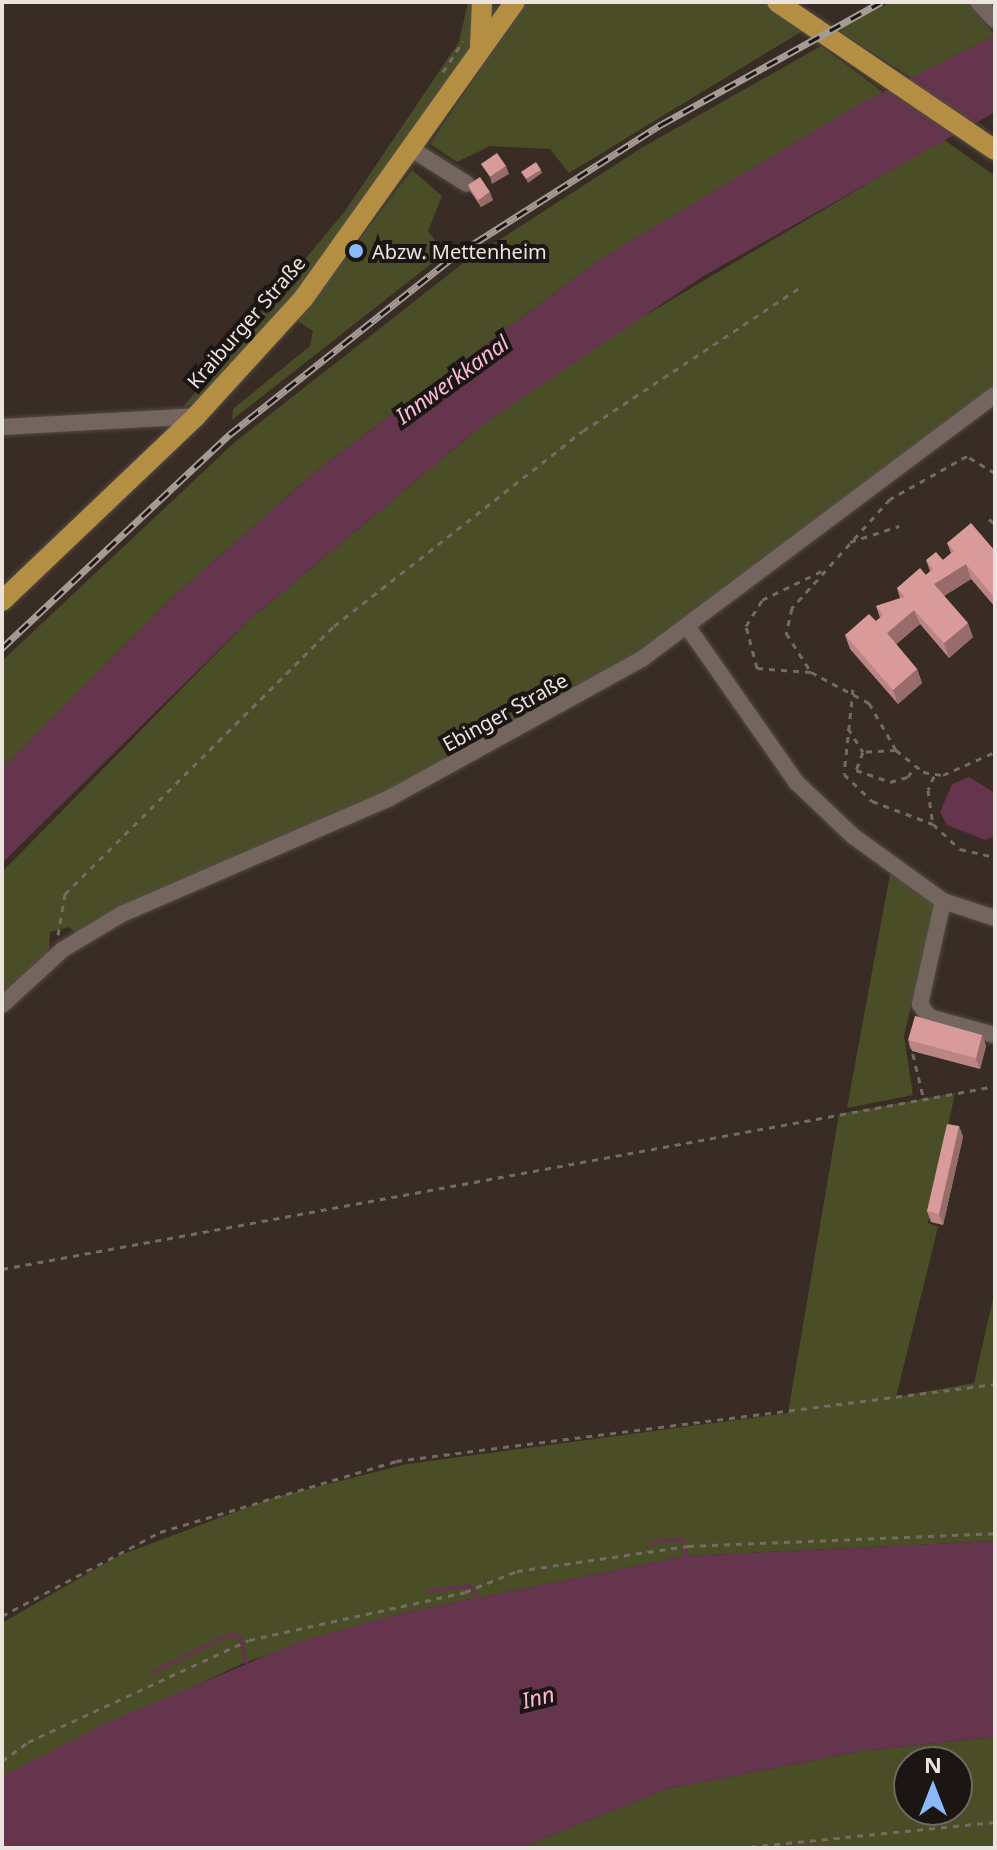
<!DOCTYPE html>
<meta charset="utf-8">
<style>
body{margin:0}
#map{position:relative;width:997px;height:1850px;overflow:hidden;background:#382c25;font-family:"Noto Sans",sans-serif}
div>[style]{position:absolute}
.green>*{inset:0;background:#494e27}
.water>*{inset:0;background:#64354c}
.stream>*{height:4px;margin:-2px;padding:0 2px;transform-origin:2px;border-radius:2px;background:#64354c}
.path>*{height:3px;margin-top:-1.5px;transform-origin:0;background:repeating-linear-gradient(90deg,#756a64 0 6px,transparent 0 12px)}
.roads{filter:drop-shadow(0 0 2px #544b44) drop-shadow(0 0 2px #544b44)}
.minor>*{height:16px;margin:-8px;padding:0 8px;transform-origin:8px;border-radius:8px;background:#74665e}
.major>*{height:20px;margin:-10px;padding:0 10px;transform-origin:10px;border-radius:10px;background:#b48e42}
.rail>*{height:7px;margin-top:-3.5px;transform-origin:0;background:repeating-linear-gradient(90deg,#1b1613 0 12px,#a49b95 0 24px);box-sizing:border-box;border-block:2px solid #a49b95}
.wall>*{inset:0;background:#bb8584}
.shaded-wall>*{inset:0;background:#986c6b}
.building>*{inset:0;background:#d99b99}
.dots>*{width:22px;height:22px;translate:-50% -50%;box-sizing:border-box;border:4px solid #1b1613;border-radius:50%}
span{translate:-50% -50%;white-space:nowrap;text-align:center;line-height:1.15;-webkit-text-stroke:8px #1b1613;paint-order:stroke}
.poi-label{font-size:20px;color:#ebe3de}
.left{translate:0 -50%;text-align:left}
.street-label{font-size:20px;color:#ebe3de}
.water-label{font-size:22px;color:#fab9d6;font-style:italic}
.frame{position:absolute;inset:0;border:4px solid #ebe3de;pointer-events:none}
.north{position:absolute;left:893px;top:1746px;width:80px;height:80px;box-sizing:border-box;background:#1b1613;border:2px solid #6e6864;border-radius:50%;rotate:0deg;font-size:22px;font-weight:700;line-height:32px;text-align:center;color:#ebe3de}
.north::after{content:'';display:block;margin:auto;width:28px;height:36px;background:#8abafc;clip-path:polygon(50% 0,100% 100%,50% 72%,0 100%)}
</style>
<div id="map">
<div class="green">
<div style="clip-path:polygon(468px 2px,479px 2px,469px 49px,296px 293px,196px 403px,183px 407px,345px 211px,459px 42px)"></div>
<div style="clip-path:polygon(526px 2px,763px 2px,804px 30px,569px 173px,550px 149px,490px 146px,457px 162px,430px 144px)"></div>
<div style="clip-path:polygon(891px 2px,967px 2px,995px 35px,912px 78px,837px 30px)"></div>
<div style="clip-path:polygon(821px 46px,883px 92px,599px 260px,322px 466px,176px 594px,2px 769px,2px 661px,235px 442px,462px 264px,643px 147px)"></div>
<div style="clip-path:polygon(943px 139px,995px 176px,995px 386px,647px 650px,386px 793px,77px 934px,69px 927px,50px 932px,49px 950px,2px 996px,2px 872px,248px 621px,485px 423px,595px 345px)"></div>
<div style="clip-path:polygon(412px 170px,442px 196px,428px 231px,445px 253px,232px 420px,233px 409px,310px 346px,313px 331px,298px 321px)"></div>
<div style="clip-path:polygon(890px 874px,936px 901px,904px 1036px,913px 1095px,847px 1108px)"></div>
<div style="clip-path:polygon(955px 1093px,928px 1223px,938px 1227px,896px 1397px,974px 1383px,995px 1290px,995px 1541px,686px 1556px,402px 1613px,246px 1662px,2px 1776px,2px 1623px,118px 1556px,272px 1498px,407px 1464px,788px 1413px,839px 1114px)"></div>
<div style="clip-path:polygon(evenodd,995px 1737px,995px 1848px,520px 1848px,667px 1789px,861px 1751px,995px 1737px,909px 1762px,957px 1762px,957px 1810px,909px 1810px,909px 1762px)"></div>
</div>
<div class="water">
<div style="clip-path:polygon(995px 35px,995px 112px,705px 275px,485px 423px,248px 621px,2px 863px,2px 769px,176px 594px,322px 466px,599px 260px,854px 107px)"></div>
<div style="clip-path:polygon(969px 777px,995px 793px,995px 836px,985px 840px,947px 825px,940px 812px,952px 784px)"></div>
<div style="clip-path:polygon(995px 1541px,995px 1737px,861px 1751px,667px 1789px,520px 1848px,2px 1848px,2px 1776px,106px 1723px,301px 1641px,402px 1613px,686px 1556px)"></div>
</div>
<div class="stream">
<div style="left:651px;top:1541px;width:31px;rotate:-2deg"></div>
<div style="left:682px;top:1540px;width:16px;rotate:76deg"></div>
<div style="left:429px;top:1591px;width:40px;rotate:-7.1deg"></div>
<div style="left:469px;top:1586px;width:20px;rotate:53deg"></div>
<div style="left:155px;top:1671px;width:85px;rotate:-26deg"></div>
<div style="left:231px;top:1634px;width:9px;rotate:18deg"></div>
<div style="left:240px;top:1637px;width:26px;rotate:77deg"></div>
</div>
<div class="path">
<div style="left:443px;top:72px;width:37px;rotate:-57deg"></div>
<div style="left:281px;top:295px;width:25px;rotate:-50deg"></div>
<div style="left:995px;top:473px;width:33px;rotate:-149deg"></div>
<div style="left:967px;top:456px;width:88px;rotate:150.8deg"></div>
<div style="left:890px;top:499px;width:147px;rotate:132deg"></div>
<div style="left:792px;top:608px;width:26px;rotate:103deg"></div>
<div style="left:786px;top:633px;width:46px;rotate:57.3deg"></div>
<div style="left:811px;top:672px;width:66px;rotate:28.1deg"></div>
<div style="left:869px;top:703px;width:54px;rotate:60.1deg"></div>
<div style="left:896px;top:750px;width:35px;rotate:39deg"></div>
<div style="left:923px;top:772px;width:20px;rotate:9deg"></div>
<div style="left:943px;top:775px;width:57px;rotate:-23.9deg"></div>
<div style="left:989px;top:519px;width:8px;rotate:40deg"></div>
<div style="left:850px;top:542px;width:52px;rotate:-18.1deg"></div>
<div style="left:811px;top:672px;width:54px;rotate:-175.8deg"></div>
<div style="left:757px;top:668px;width:43px;rotate:-104.7deg"></div>
<div style="left:746px;top:626px;width:31px;rotate:-58deg"></div>
<div style="left:762px;top:600px;width:69px;rotate:-25.8deg"></div>
<div style="left:853px;top:689px;width:85px;rotate:96deg"></div>
<div style="left:844px;top:774px;width:39px;rotate:44deg"></div>
<div style="left:872px;top:801px;width:65px;rotate:20.7deg"></div>
<div style="left:848px;top:728px;width:28px;rotate:58deg"></div>
<div style="left:896px;top:750px;width:33px;rotate:177deg"></div>
<div style="left:863px;top:752px;width:19px;rotate:111deg"></div>
<div style="left:856px;top:770px;width:36px;rotate:19deg"></div>
<div style="left:890px;top:782px;width:19px;rotate:-16deg"></div>
<div style="left:908px;top:777px;width:12px;rotate:-59deg"></div>
<div style="left:934px;top:776px;width:15px;rotate:113deg"></div>
<div style="left:928px;top:790px;width:34px;rotate:82deg"></div>
<div style="left:933px;top:824px;width:37px;rotate:43deg"></div>
<div style="left:960px;top:849px;width:36px;rotate:13deg"></div>
<div style="left:58px;top:935px;width:42px;rotate:-80.3deg"></div>
<div style="left:65px;top:894px;width:380px;rotate:-44.9deg"></div>
<div style="left:334px;top:626px;width:316px;rotate:-38.1deg"></div>
<div style="left:583px;top:431px;width:259px;rotate:-33.5deg"></div>
<div style="left:910px;top:1042px;width:56px;rotate:76.5deg"></div>
<div style="left:2px;top:1269px;width:1010px;rotate:-10.44deg"></div>
<div style="left:2px;top:1616px;width:179px;rotate:-28deg"></div>
<div style="left:160px;top:1532px;width:246px;rotate:-16.7deg"></div>
<div style="left:396px;top:1461px;width:604px;rotate:-7.33deg"></div>
<div style="left:2px;top:1761px;width:32px;rotate:-36deg"></div>
<div style="left:28px;top:1742px;width:243px;rotate:-24.8deg"></div>
<div style="left:249px;top:1640px;width:221px;rotate:-12.5deg"></div>
<div style="left:465px;top:1592px;width:56px;rotate:-22deg"></div>
<div style="left:517px;top:1571px;width:173px;rotate:-8.3deg"></div>
<div style="left:688px;top:1546px;width:307px;rotate:-2.4deg"></div>
<div style="left:738px;top:1848px;width:258px;rotate:-5.8deg"></div>
</div>
<div class="roads">
<div class="minor">
<div style="left:978px;top:2px;width:25px;rotate:47deg"></div>
<div style="left:410px;top:148px;width:67px;rotate:32.3deg"></div>
<div style="left:2px;top:427px;width:194px;rotate:-3.2deg"></div>
<div style="left:689px;top:629px;width:187px;rotate:55deg"></div>
<div style="left:796px;top:782px;width:79px;rotate:43.5deg"></div>
<div style="left:853px;top:836px;width:111px;rotate:35.8deg"></div>
<div style="left:943px;top:901px;width:55px;rotate:18.1deg"></div>
<div style="left:943px;top:901px;width:106px;rotate:102.6deg"></div>
<div style="left:920px;top:1004px;width:16px;rotate:55deg"></div>
<div style="left:929px;top:1017px;width:68px;rotate:15.3deg"></div>
<div style="left:2px;top:1005px;width:81px;rotate:-42.5deg"></div>
<div style="left:62px;top:950px;width:70px;rotate:-31deg"></div>
<div style="left:122px;top:914px;width:290px;rotate:-23.4deg"></div>
<div style="left:388px;top:799px;width:291px;rotate:-28.9deg"></div>
<div style="left:643px;top:658px;width:439px;rotate:-36.8deg"></div>
</div>
<div class="major">
<div style="left:777px;top:2px;width:263px;rotate:34.2deg"></div>
<div style="left:480px;top:46px;width:44px;rotate:-87.4deg"></div>
<div style="left:2px;top:601px;width:268px;rotate:-43.6deg"></div>
<div style="left:196px;top:416px;width:159px;rotate:-47.6deg"></div>
<div style="left:303px;top:299px;width:365px;rotate:-54.5deg"></div>
</div>
</div>
<div class="rail">
<div style="left:2px;top:648px;width:313px;rotate:-43.2deg"></div>
<div style="left:230px;top:434px;width:288px;rotate:-38.4deg"></div>
<div style="left:456px;top:255px;width:244px;rotate:-32.5deg"></div>
<div style="left:662px;top:124px;width:251px;rotate:-29.1deg"></div>
</div>
<div class="wall">
<div style="clip-path:polygon(468px 185px,493px 200px,481px 207px,471px 192px)"></div>
<div style="clip-path:polygon(947px 543px,995px 551px,995px 607px,971px 579px,944px 596px,973px 637px,949px 658px,920px 624px,896px 644px,917px 669px,922px 683px,898px 704px,850px 649px,845px 635px,876px 621px,880px 618px,876px 606px,900px 598px,897px 588px,926px 575px,930px 571px,926px 560px,943px 560px,951px 553px)"></div>
<div style="clip-path:polygon(982px 1035px,986px 1046px,980px 1069px,912px 1051px,908px 1040px)"></div>
<div style="clip-path:polygon(959px 1126px,963px 1137px,943px 1225px,931px 1222px,927px 1211px)"></div>
</div>
<div class="shaded-wall">
<div style="clip-path:polygon(506px 166px,509px 174px,492px 184px,490px 177px)"></div>
<div style="clip-path:polygon(541px 170px,542px 173px,528px 183px,526px 179px)"></div>
<div style="clip-path:polygon(490px 192px,493px 200px,481px 207px,478px 200px)"></div>
<div style="clip-path:polygon(966px 564px,971px 579px,939px 599px,934px 584px)"></div>
<div style="clip-path:polygon(914px 610px,920px 624px,892px 648px,887px 633px)"></div>
<div style="clip-path:polygon(968px 623px,973px 637px,949px 658px,944px 643px)"></div>
<div style="clip-path:polygon(917px 669px,922px 683px,898px 704px,893px 690px)"></div>
<div style="clip-path:polygon(982px 1035px,986px 1046px,980px 1069px,976px 1058px)"></div>
<div style="clip-path:polygon(959px 1126px,963px 1137px,943px 1225px,939px 1214px)"></div>
</div>
<div class="building">
<div style="clip-path:polygon(497px 153px,506px 166px,490px 177px,481px 164px)"></div>
<div style="clip-path:polygon(536px 162px,541px 170px,526px 179px,521px 172px)"></div>
<div style="clip-path:polygon(480px 177px,490px 192px,478px 200px,468px 185px)"></div>
<div style="clip-path:polygon(971px 523px,995px 551px,995px 598px,966px 564px,934px 584px,968px 623px,944px 643px,914px 610px,887px 633px,917px 669px,893px 690px,845px 635px,869px 614px,876px 621px,883px 615px,876px 606px,905px 597px,897px 588px,920px 568px,926px 575px,933px 569px,926px 560px,936px 552px,943px 560px,954px 551px,947px 543px)"></div>
<div style="clip-path:polygon(915px 1016px,982px 1035px,976px 1058px,908px 1040px)"></div>
<div style="clip-path:polygon(947px 1124px,959px 1126px,939px 1214px,927px 1211px)"></div>
</div>
<div class="dots">
<div style="left:356px;top:251px;background:#8abafc"></div>
</div>
<div class="poi-label">
<span class="left" style="left:372px;top:251px">Abzw. Mettenheim</span>
</div>
<div class="street-label">
<span style="left:246px;top:322px;rotate:-49deg">Kraiburger Straße</span>
<span style="left:505px;top:712px;rotate:-29deg">Ebinger Straße</span>
</div>
<div class="water-label">
<span style="left:452px;top:379px;rotate:-36deg">Innwerkkanal</span>
<span style="left:538px;top:1697px;rotate:-14deg">Inn</span>
</div>
<div class="frame"></div>
<div class="north">N</div>
</div>
